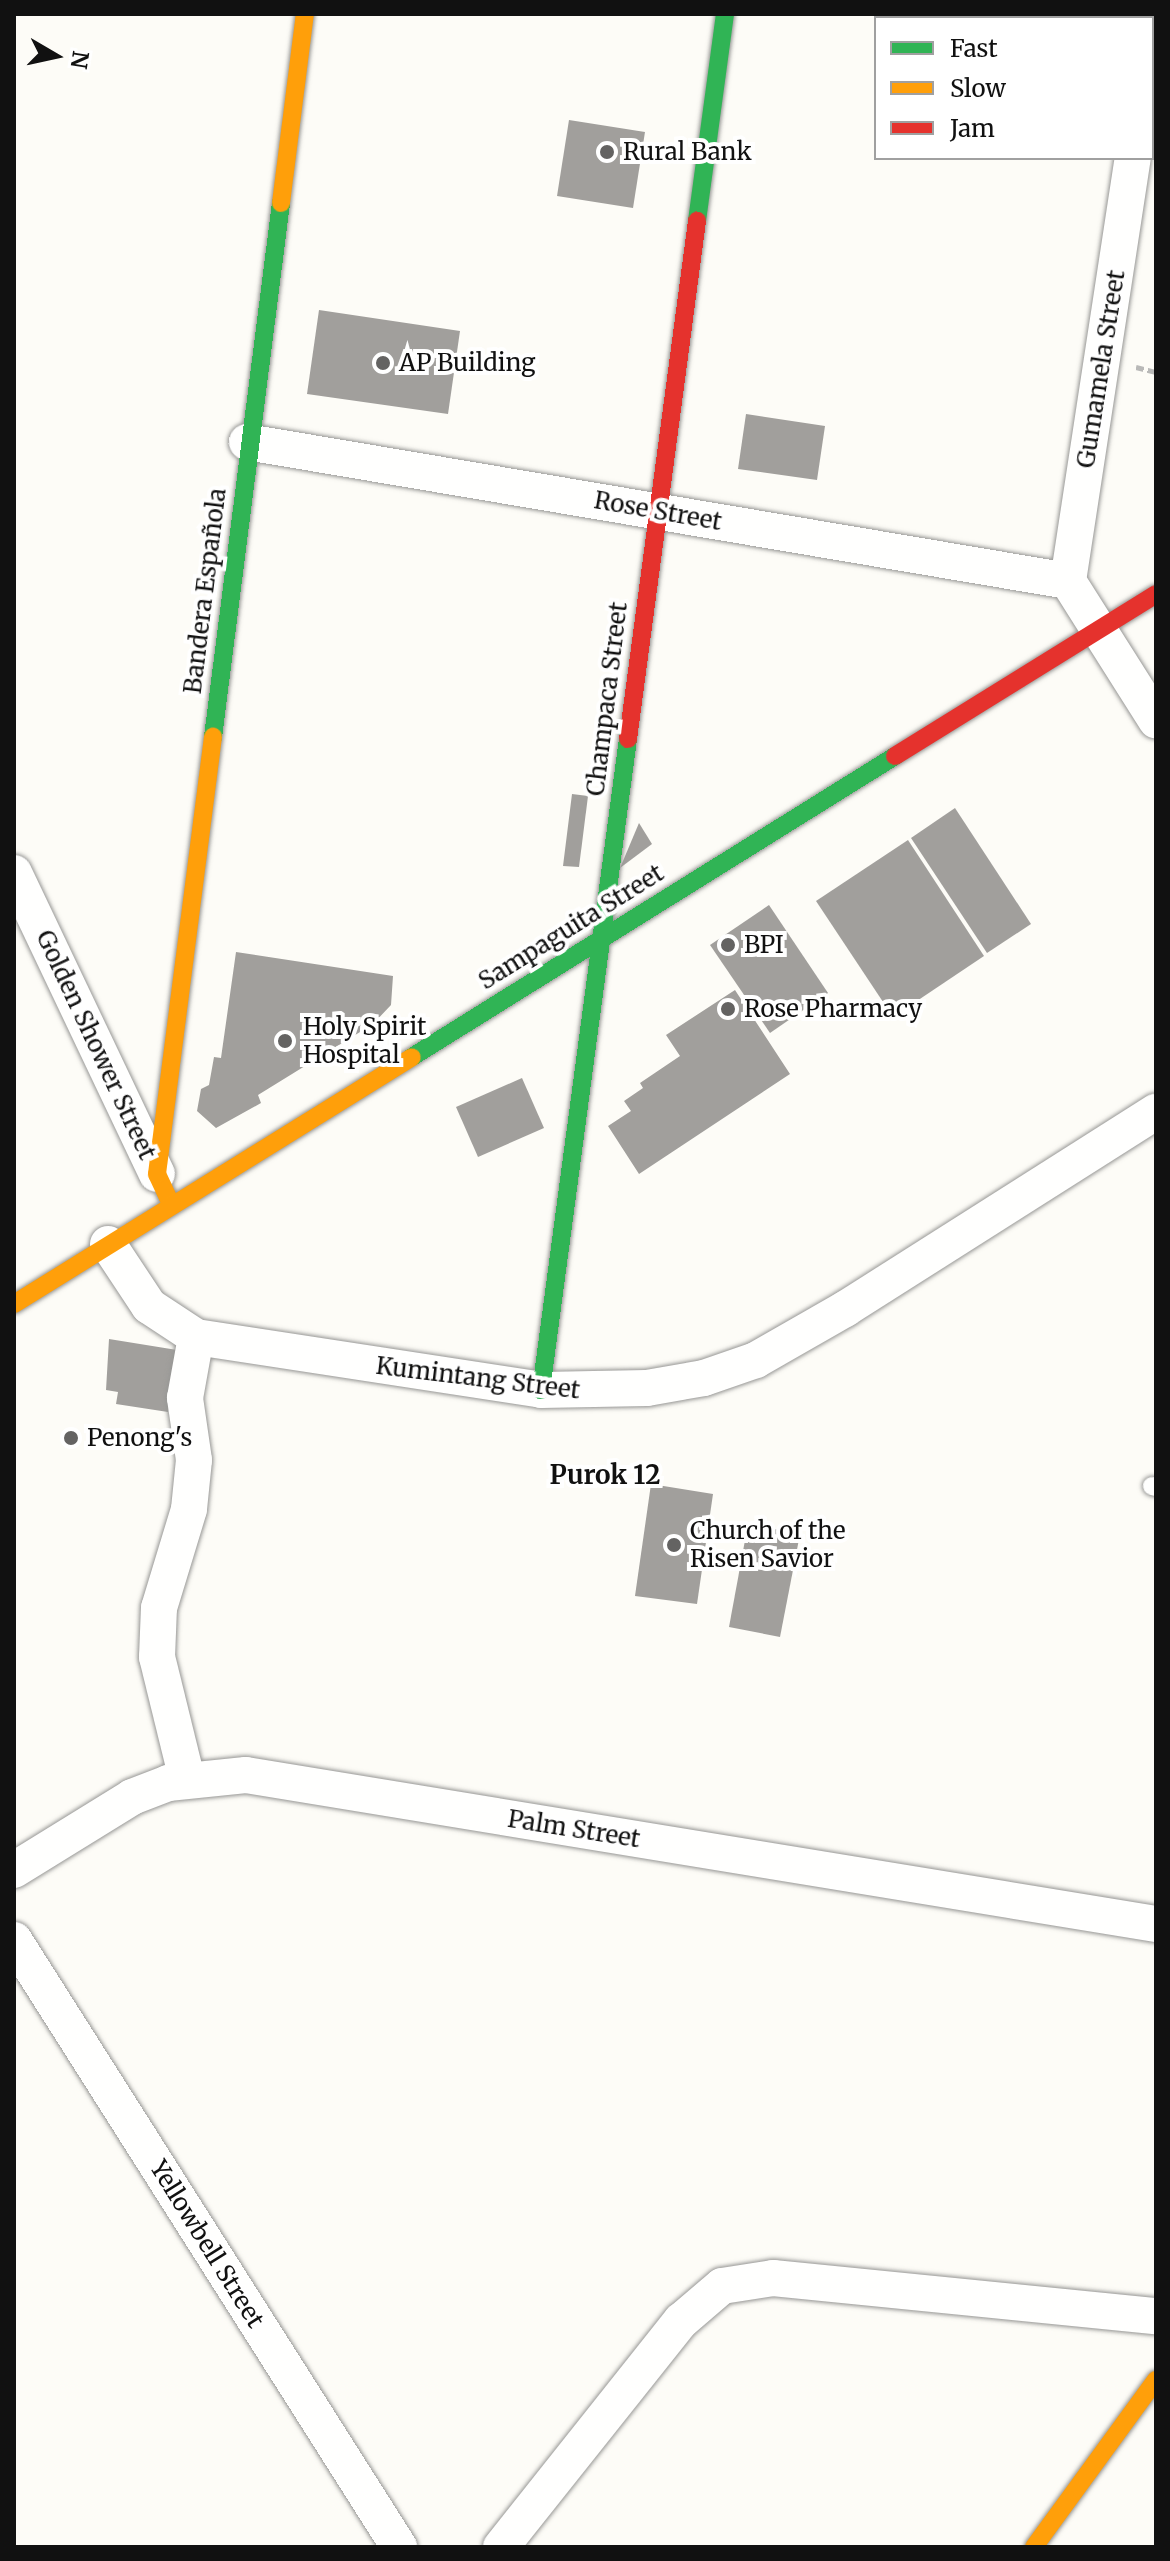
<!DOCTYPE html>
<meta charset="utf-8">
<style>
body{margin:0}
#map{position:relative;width:1170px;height:2561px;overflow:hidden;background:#fdfcf7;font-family:Merriweather,serif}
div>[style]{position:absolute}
.building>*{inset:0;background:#a19f9c}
.path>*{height:5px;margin-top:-2.5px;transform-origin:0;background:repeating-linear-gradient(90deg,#b9b9b8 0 8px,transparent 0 12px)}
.roads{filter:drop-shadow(0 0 2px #979795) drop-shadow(0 0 2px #979795)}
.lane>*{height:18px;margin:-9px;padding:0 9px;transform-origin:9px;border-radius:9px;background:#fffffe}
.street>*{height:36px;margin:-18px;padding:0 18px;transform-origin:18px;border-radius:18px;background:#fffffe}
.fast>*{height:18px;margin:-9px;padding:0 9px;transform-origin:9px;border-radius:9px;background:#30b455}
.slow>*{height:18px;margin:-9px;padding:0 9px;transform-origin:9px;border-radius:9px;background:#ff9f0a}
.jam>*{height:18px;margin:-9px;padding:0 9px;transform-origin:9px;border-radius:9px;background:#e5322d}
.dots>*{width:22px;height:22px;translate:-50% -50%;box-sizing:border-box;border:4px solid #fff;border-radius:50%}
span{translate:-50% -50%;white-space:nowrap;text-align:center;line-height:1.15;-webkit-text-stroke:8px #fff;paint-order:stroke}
.poi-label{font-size:24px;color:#111}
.left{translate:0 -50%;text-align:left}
.street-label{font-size:24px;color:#111}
.neighbourhood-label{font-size:26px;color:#111;font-weight:700}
.frame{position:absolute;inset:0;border:16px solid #111;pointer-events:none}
.legend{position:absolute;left:874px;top:16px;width:280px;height:144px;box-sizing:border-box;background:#fff;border:2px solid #a0a0a0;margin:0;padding:10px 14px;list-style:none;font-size:24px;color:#111}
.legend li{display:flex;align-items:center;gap:16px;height:40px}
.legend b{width:40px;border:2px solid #a0a0a0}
.north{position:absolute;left:16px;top:16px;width:80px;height:80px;-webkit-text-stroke:6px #fff;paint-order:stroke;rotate:99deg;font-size:22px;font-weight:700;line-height:32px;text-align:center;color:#111}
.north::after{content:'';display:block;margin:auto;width:28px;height:36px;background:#111;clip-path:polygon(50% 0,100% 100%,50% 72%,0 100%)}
</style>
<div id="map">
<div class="building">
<div style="clip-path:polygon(569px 120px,645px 132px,633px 208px,557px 196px)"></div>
<div style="clip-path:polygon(319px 310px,460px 331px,448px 414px,307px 394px)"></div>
<div style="clip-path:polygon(746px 414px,825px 426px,817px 480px,738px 469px)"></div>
<div style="clip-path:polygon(592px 767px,601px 769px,600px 781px,591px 779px)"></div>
<div style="clip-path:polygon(572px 794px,588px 796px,579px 867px,563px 866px)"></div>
<div style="clip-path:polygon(955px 808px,1031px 924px,987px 953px,911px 838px)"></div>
<div style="clip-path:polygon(639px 823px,652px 844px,620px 868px)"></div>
<div style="clip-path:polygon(908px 840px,984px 956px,893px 1017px,816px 901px)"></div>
<div style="clip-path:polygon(769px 905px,828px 993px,770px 1033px,710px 945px)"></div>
<div style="clip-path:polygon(236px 952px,393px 976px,391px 1005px,373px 1024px,258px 1095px,261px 1103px,216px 1128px,197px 1111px,201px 1089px,209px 1085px,214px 1057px,221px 1058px)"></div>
<div style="clip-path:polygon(735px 990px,790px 1074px,639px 1174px,608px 1126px,631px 1111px,624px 1101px,643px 1088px,640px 1083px,680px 1056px,666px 1035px)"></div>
<div style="clip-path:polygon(522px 1078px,544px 1128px,478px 1157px,456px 1107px)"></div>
<div style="clip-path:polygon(109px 1339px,177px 1350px,168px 1412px,116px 1404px,118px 1392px,106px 1390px)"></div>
<div style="clip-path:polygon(651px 1484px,713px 1494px,697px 1604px,635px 1596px)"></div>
<div style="clip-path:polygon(748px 1524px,800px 1534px,780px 1637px,729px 1627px)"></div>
</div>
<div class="path">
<div style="left:1136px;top:367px;width:21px;rotate:14deg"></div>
</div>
<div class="roads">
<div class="lane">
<div style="left:1152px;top:1486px;width:4px;rotate:14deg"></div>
</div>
<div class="street">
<div style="left:1152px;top:28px;width:14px;rotate:-82deg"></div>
<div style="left:247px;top:442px;width:833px;rotate:9.61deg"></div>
<div style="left:1068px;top:581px;width:428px;rotate:-81.3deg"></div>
<div style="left:1068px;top:581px;width:165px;rotate:57.7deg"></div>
<div style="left:14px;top:873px;width:333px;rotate:64.6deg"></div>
<div style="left:108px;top:1244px;width:74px;rotate:56.5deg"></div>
<div style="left:149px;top:1306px;width:56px;rotate:33.4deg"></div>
<div style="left:196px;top:1337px;width:349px;rotate:8.7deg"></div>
<div style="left:541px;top:1390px;width:106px;rotate:-1.1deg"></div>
<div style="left:647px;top:1388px;width:58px;rotate:-10deg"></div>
<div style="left:704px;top:1378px;width:55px;rotate:-19.1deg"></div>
<div style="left:756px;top:1360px;width:103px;rotate:-29.8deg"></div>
<div style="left:845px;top:1309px;width:368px;rotate:-32.4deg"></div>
<div style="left:187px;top:1779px;width:126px;rotate:-103.8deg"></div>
<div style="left:157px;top:1657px;width:49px;rotate:-87.7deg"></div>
<div style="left:159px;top:1608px;width:103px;rotate:-73.1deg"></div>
<div style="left:189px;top:1509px;width:49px;rotate:-84.2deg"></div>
<div style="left:194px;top:1460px;width:63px;rotate:-98.3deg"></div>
<div style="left:185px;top:1398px;width:62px;rotate:-79.8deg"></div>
<div style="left:14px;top:1870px;width:139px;rotate:-31.7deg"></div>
<div style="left:132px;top:1797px;width:39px;rotate:-21deg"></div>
<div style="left:168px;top:1783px;width:78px;rotate:-5.9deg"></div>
<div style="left:246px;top:1775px;width:922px;rotate:9.3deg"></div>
<div style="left:14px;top:1940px;width:719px;rotate:57.61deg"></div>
<div style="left:501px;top:2547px;width:289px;rotate:-51.5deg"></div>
<div style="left:681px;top:2321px;width:54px;rotate:-40.5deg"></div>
<div style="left:722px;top:2286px;width:52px;rotate:-8.9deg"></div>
<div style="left:773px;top:2278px;width:385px;rotate:5.7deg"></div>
</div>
<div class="fast">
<div style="left:697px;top:221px;width:209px;rotate:-82.3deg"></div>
<div style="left:213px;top:737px;width:538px;rotate:-82.74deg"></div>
<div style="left:412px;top:1057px;width:569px;rotate:-31.93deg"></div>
<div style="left:541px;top:1390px;width:657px;rotate:-82.39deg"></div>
</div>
<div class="slow">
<div style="left:281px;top:203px;width:191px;rotate:-82.8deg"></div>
<div style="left:171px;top:1204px;width:33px;rotate:-115deg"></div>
<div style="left:157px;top:1174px;width:441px;rotate:-82.7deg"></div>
<div style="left:14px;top:1304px;width:468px;rotate:-31.8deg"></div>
<div style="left:1034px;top:2547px;width:207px;rotate:-53.9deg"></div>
</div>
<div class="jam">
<div style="left:628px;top:739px;width:523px;rotate:-82.41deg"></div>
<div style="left:895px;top:756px;width:307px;rotate:-31.8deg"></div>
</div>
</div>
<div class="dots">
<div style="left:607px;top:152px;background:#646362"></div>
<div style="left:383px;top:363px;background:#646362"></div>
<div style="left:728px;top:945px;background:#646362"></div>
<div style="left:728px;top:1009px;background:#646362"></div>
<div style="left:285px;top:1041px;background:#646362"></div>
<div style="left:71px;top:1438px;background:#646362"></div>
<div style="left:674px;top:1545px;background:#646362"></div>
</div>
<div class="poi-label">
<span class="left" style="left:623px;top:152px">Rural Bank</span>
<span class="left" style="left:399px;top:363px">AP Building</span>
<span class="left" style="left:744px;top:945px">BPI</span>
<span class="left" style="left:744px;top:1009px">Rose Pharmacy</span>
<span class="left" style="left:303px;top:1041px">Holy Spirit<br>Hospital</span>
<span class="left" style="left:87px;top:1438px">Penong's</span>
<span class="left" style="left:690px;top:1545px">Church of the<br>Risen Savior</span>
</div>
<div class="street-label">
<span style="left:1101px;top:369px;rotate:-81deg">Gumamela Street</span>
<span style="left:658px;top:511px;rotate:10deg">Rose Street</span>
<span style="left:205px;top:591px;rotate:-83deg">Bandera Española</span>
<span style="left:607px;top:699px;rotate:-83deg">Champaca Street</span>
<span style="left:571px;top:927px;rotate:-32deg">Sampaguita Street</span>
<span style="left:96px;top:1045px;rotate:65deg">Golden Shower Street</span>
<span style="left:478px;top:1378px;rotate:7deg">Kumintang Street</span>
<span style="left:574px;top:1829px;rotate:9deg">Palm Street</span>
<span style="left:207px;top:2244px;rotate:58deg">Yellowbell Street</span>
</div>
<div class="neighbourhood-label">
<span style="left:605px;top:1475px">Purok 12</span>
</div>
<div class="frame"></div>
<ul class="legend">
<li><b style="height:10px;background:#30b455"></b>Fast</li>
<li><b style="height:10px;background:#ff9f0a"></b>Slow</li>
<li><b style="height:10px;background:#e5322d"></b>Jam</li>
</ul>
<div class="north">N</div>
</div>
